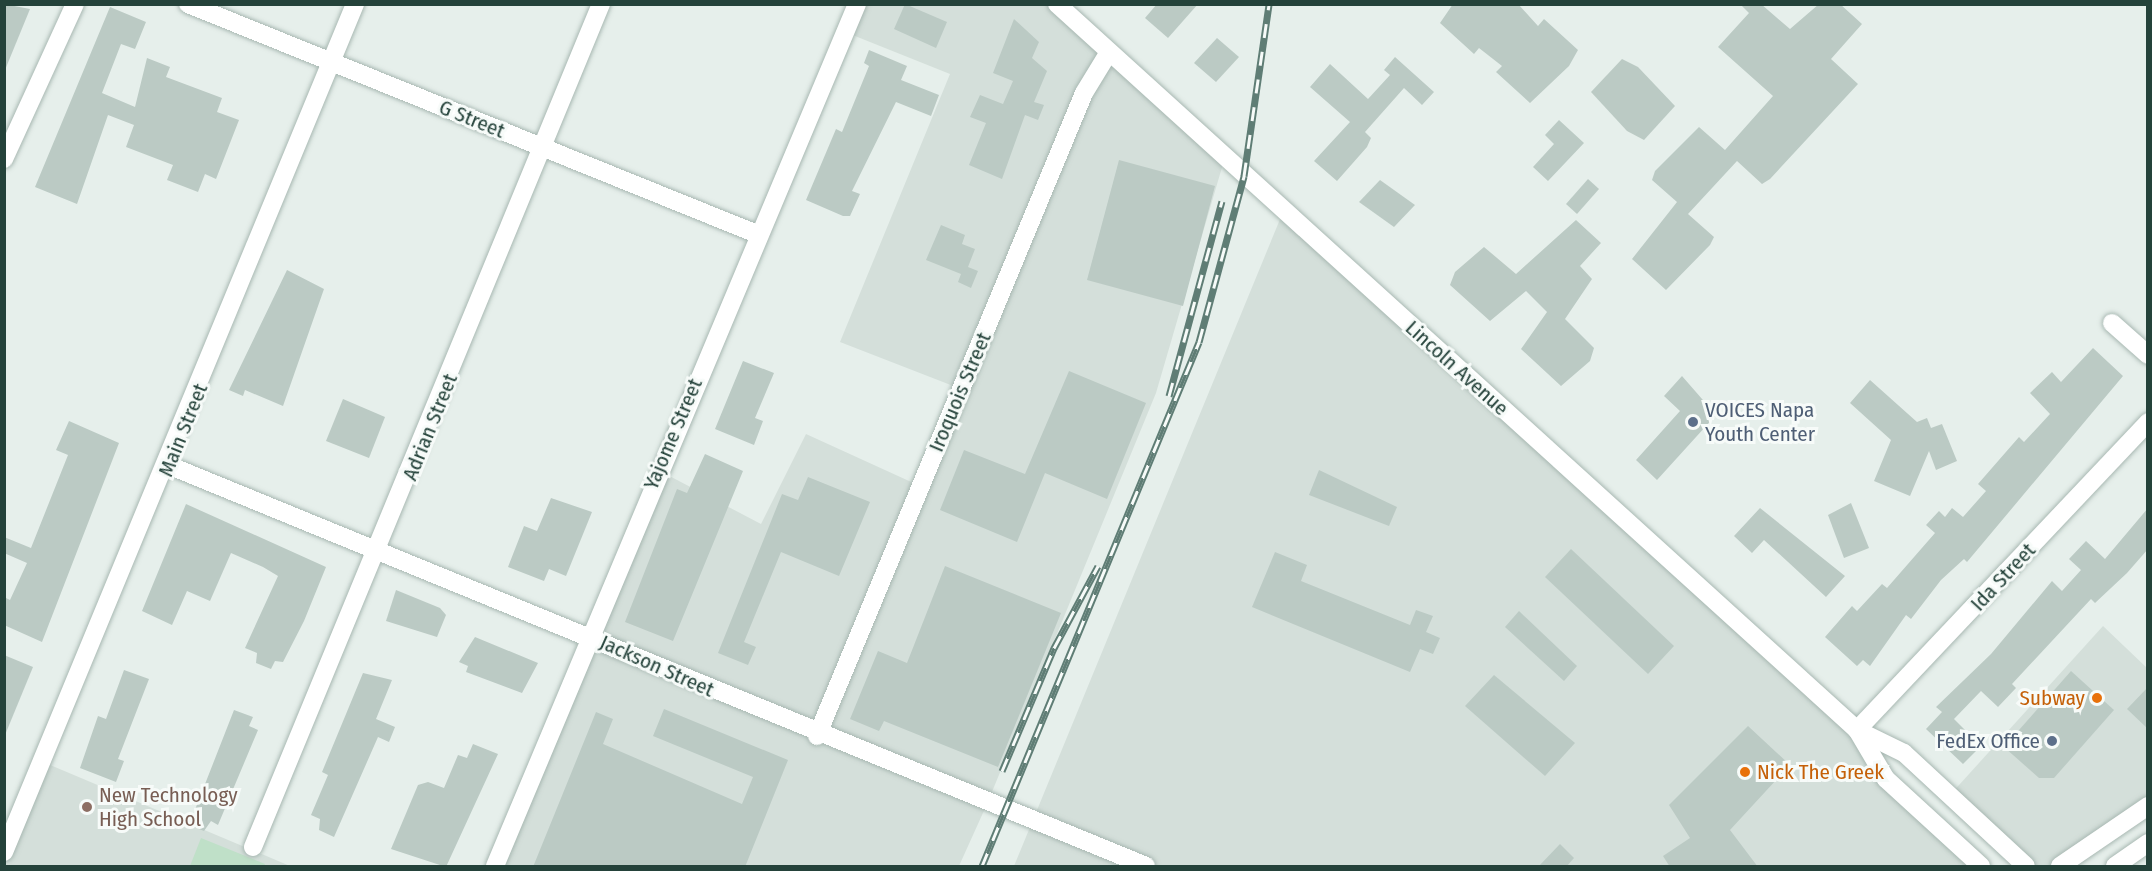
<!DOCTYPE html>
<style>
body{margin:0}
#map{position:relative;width:2152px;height:871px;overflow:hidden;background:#e6efeb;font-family:"Fira Sans Condensed",sans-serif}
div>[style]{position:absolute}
.built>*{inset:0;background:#d4dfda}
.green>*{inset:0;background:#bfe0c8}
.building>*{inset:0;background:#bbcac4}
.roads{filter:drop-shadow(0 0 2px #a8b8b2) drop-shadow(0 0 2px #a8b8b2)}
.minor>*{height:18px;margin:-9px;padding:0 9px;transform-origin:9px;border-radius:9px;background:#fff}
.tertiary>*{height:18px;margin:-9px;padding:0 9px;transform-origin:9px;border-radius:9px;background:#fff}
.secondary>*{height:18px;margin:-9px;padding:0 9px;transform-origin:9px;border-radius:9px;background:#fff}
.rail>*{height:7px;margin-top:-3.5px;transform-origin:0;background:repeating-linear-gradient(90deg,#f7fbf9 0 14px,#5f7d75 0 28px);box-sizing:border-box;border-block:2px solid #5f7d75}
.dots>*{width:16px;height:16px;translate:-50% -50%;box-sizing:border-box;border:3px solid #f7fbf9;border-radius:50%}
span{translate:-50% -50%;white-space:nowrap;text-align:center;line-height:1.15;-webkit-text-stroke:6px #f7fbf9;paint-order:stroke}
.street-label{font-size:21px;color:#24423a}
.service-label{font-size:21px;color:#4e5e75}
.left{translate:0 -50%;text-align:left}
.right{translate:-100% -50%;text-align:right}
.food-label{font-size:21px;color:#c56008}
.education-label{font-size:21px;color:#785e54}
.frame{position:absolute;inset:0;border:6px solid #24423a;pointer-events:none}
</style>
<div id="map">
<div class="built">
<div style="clip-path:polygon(857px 5px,1057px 5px,1225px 157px,1156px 393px,987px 804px,959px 866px,495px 866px,658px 470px,761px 524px,806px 434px,920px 486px,961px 389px,840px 342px,950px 74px,845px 32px)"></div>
<div style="clip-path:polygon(1283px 212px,1857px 730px,1886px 779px,1981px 866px,1014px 866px)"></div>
<div style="clip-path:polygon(2103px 626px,2147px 668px,2147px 806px,2060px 866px,2026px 866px,1950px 795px)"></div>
<div style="clip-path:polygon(43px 762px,290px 866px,5px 866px,5px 852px)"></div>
</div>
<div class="green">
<div style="clip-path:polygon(201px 838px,265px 864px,264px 866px,190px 866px)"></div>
</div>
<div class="building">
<div style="clip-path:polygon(4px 4px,30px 9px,5px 70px,4px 70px)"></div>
<div style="clip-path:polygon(905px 4px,947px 22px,936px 48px,894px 29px)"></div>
<div style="clip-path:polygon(1157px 4px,1198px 4px,1168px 38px,1145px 18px)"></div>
<div style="clip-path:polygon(1453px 4px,1518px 4px,1538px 26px,1544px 19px,1578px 50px,1569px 66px,1530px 103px,1496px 72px,1502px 66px,1479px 48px,1474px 54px,1440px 23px)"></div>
<div style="clip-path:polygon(1740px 4px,1761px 4px,1790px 29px,1819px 4px,1840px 4px,1862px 24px,1831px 59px,1858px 84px,1770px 179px,1762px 184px,1737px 161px,1688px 214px,1714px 237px,1710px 245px,1666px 290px,1632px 259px,1677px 202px,1652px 180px,1655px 171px,1699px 127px,1725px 150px,1773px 96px,1718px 47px,1749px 13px)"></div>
<div style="clip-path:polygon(110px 7px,146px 22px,135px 49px,121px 44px,102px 93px,135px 107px,147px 58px,170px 67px,166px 77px,222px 98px,217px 112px,239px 120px,216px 179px,205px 174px,198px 192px,167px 180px,173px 165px,126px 147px,134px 125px,108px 115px,77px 204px,35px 187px)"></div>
<div style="clip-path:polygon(1014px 19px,1039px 42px,1032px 58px,1047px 71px,1034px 102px,1044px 105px,1038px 120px,1025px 115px,1002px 179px,969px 165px,986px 123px,970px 117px,980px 95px,1003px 104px,1013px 81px,993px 73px)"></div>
<div style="clip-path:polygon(1217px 38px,1239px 57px,1216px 82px,1194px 63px)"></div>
<div style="clip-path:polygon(869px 50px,907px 66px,901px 80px,939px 95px,931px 116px,896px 102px,852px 191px,860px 194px,850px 216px,843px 216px,806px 200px,836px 129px,842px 132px,869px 66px,864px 63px)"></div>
<div style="clip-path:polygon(1395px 57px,1434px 92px,1422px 105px,1404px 88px,1365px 132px,1371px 138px,1367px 147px,1337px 181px,1314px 161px,1350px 122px,1310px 87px,1330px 64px,1368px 99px,1390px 75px,1384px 70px)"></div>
<div style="clip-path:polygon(1622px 59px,1638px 67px,1675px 106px,1644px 140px,1627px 131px,1591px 92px)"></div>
<div style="clip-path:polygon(1559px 120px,1584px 143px,1548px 181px,1533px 167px,1554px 144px,1545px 135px)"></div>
<div style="clip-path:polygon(1119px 160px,1215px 186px,1183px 306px,1087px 280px)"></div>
<div style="clip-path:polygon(1588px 179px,1599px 189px,1577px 214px,1566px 204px)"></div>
<div style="clip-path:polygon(1380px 180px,1415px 205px,1394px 227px,1359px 202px)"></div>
<div style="clip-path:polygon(1576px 220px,1601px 243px,1580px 266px,1592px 279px,1565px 319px,1594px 348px,1590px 361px,1561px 386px,1521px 349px,1547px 312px,1526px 291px,1490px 321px,1450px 285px,1455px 272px,1484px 247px,1516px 274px)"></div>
<div style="clip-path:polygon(941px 225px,965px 235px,962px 244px,975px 249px,968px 267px,978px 271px,971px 288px,958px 282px,961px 274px,926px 260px)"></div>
<div style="clip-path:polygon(287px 270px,324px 289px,283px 406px,245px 390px,243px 396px,229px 390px)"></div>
<div style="clip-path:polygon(2093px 348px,2123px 376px,1967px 562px,1964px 559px,1941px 580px,1911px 619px,1906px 615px,1870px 666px,1863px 660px,1857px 666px,1825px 637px,1852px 606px,1857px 611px,1882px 584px,1887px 588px,1935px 533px,1926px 525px,1939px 511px,1945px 517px,1952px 508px,1963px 517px,1986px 491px,1978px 484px,2019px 437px,2024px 442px,2050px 414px,2030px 393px,2052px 372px,2061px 382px)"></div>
<div style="clip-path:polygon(743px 361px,774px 373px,755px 418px,763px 421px,754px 445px,715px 429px)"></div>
<div style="clip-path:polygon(1069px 371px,1146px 403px,1107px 499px,1045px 473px,1017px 542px,940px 510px,964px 450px,1025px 474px)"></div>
<div style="clip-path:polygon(1682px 376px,1716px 415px,1657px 480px,1636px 460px,1680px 411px,1664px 396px)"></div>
<div style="clip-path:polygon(1870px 380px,1917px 422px,1927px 418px,1931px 428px,1942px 424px,1957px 461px,1936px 470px,1929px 451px,1910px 496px,1874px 481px,1891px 440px,1850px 403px)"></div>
<div style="clip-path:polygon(343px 399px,385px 417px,369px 458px,326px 441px)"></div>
<div style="clip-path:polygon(69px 421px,119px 443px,42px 642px,4px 625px,4px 597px,10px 600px,27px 563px,4px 553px,4px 537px,31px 548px,68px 455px,56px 450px)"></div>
<div style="clip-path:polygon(705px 454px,743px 471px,673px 641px,625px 622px,677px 489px,687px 493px)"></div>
<div style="clip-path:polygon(1319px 470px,1397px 507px,1389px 526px,1309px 495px)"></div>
<div style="clip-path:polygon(808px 477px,870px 502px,839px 576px,781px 552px,744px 642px,756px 647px,748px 665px,718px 653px,782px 494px,798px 500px)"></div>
<div style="clip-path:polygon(551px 498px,592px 512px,566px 576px,549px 569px,544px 581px,508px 567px,524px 526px,537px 531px)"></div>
<div style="clip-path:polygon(1851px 503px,1869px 548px,1844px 558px,1828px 515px)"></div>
<div style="clip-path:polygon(186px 504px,326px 567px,304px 621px,283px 662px,275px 661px,271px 669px,256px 663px,257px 653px,245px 648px,278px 576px,263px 567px,231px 553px,210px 601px,187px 591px,172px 625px,142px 611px)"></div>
<div style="clip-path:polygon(1760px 508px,1845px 576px,1826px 597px,1764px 540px,1752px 553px,1734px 536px)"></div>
<div style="clip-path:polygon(2148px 508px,2148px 549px,2127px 573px,2095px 603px,2091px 599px,2012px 684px,2016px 688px,1998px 707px,1981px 691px,1954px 719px,1981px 746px,1963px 764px,1926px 729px,1942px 712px,1936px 707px,1991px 654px,2052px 581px,2062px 591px,2081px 570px,2069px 559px,2086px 541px,2105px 559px)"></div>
<div style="clip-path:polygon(1571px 549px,1674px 646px,1648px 674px,1545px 577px)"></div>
<div style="clip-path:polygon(1275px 552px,1307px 565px,1301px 581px,1410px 625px,1416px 610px,1433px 616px,1426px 632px,1440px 638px,1433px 654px,1420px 649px,1410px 672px,1252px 607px)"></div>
<div style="clip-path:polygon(945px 566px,1061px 613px,998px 767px,884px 721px,879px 731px,850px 719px,878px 651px,907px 663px)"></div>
<div style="clip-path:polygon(396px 590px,440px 608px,446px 615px,437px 637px,386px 621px)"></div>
<div style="clip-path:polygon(1519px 611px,1577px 666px,1564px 681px,1505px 627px)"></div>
<div style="clip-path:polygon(475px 637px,538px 663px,522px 693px,466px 672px,468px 666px,459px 662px)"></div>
<div style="clip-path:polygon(4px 655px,33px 667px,5px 735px,4px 735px)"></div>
<div style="clip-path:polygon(124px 670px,149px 679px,118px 759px,124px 761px,116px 782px,80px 768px,98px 716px,106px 719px)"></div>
<div style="clip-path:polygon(2071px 671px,2114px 710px,2054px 778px,2039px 778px,2004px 747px)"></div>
<div style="clip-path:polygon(363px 673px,392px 680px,376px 719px,395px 727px,389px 742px,378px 737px,334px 837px,319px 830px,320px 819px,311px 815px,328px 775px,322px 772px)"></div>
<div style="clip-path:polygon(1494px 675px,1575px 743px,1545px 776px,1465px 706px)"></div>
<div style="clip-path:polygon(2148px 687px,2148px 729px,2127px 709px)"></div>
<div style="clip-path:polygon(664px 709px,788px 760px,745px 867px,533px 867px,596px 712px,613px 719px,603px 744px,742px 804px,753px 777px,653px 736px)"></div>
<div style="clip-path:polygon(234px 710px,253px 717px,249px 726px,258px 730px,218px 825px,211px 821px,204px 831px,189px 825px)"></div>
<div style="clip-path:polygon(1748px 726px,1790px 765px,1730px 830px,1758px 867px,1670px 867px,1663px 856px,1690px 838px,1669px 805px)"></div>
<div style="clip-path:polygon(473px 744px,498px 754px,446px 867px,391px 849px,418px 785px,428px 782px,444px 788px,458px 755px,467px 758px)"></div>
<div style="clip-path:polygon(1560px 844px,1574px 858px,1566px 867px,1538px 867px)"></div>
</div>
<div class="roads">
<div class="minor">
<div style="left:188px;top:4px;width:614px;rotate:22.01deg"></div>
<div style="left:4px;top:159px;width:170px;rotate:-65.4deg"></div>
<div style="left:2112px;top:323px;width:48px;rotate:41.6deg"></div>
<div style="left:168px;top:465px;width:1057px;rotate:22.29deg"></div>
<div style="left:1857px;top:730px;width:424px;rotate:-46.6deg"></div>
<div style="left:817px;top:736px;width:696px;rotate:-67.45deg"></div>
<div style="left:1084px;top:93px;width:48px;rotate:-58.6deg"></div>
<div style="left:253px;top:847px;width:912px;rotate:-67.57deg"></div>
<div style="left:495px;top:866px;width:935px;rotate:-67.22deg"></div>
</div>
<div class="tertiary">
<div style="left:4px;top:852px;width:918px;rotate:-67.51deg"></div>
</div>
<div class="secondary">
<div style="left:1057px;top:4px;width:1080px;rotate:42.22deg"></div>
<div style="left:1857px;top:730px;width:52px;rotate:26.1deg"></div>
<div style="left:1904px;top:753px;width:166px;rotate:42.8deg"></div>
<div style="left:1857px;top:730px;width:57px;rotate:59.4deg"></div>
<div style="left:1886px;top:779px;width:129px;rotate:42.5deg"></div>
<div style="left:2060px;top:866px;width:107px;rotate:-34.3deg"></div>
<div style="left:2115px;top:866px;width:40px;rotate:-34.9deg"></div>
</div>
</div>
<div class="rail">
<div style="left:1169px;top:396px;width:202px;rotate:-74.8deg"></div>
<div style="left:1002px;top:771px;width:134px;rotate:-67.1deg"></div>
<div style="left:1054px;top:648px;width:93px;rotate:-61.8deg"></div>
<div style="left:982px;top:866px;width:567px;rotate:-67.5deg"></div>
<div style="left:1199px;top:342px;width:172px;rotate:-74.8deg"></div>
<div style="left:1244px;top:176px;width:174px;rotate:-81.7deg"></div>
</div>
<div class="dots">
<div style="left:1693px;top:422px;background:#5c6f8a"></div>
<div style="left:2097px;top:698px;background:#e8710a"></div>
<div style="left:2052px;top:741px;background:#5c6f8a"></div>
<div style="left:1745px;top:772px;background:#e8710a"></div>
<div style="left:87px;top:807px;background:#8d6e63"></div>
</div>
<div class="street-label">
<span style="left:472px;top:119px;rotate:22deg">G Street</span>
<span style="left:1457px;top:368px;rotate:42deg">Lincoln Avenue</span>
<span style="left:960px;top:392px;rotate:-67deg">Iroquois Street</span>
<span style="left:430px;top:427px;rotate:-68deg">Adrian Street</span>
<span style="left:183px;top:430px;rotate:-68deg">Main Street</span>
<span style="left:673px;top:434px;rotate:-67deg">Yajome Street</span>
<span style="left:2003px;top:577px;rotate:-47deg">Ida Street</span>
<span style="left:657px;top:666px;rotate:24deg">Jackson Street</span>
</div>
<div class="service-label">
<span class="left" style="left:1705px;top:422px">VOICES Napa<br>Youth Center</span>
<span class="right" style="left:2040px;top:741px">FedEx Office</span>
</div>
<div class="food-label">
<span class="right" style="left:2085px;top:698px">Subway</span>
<span class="left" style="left:1757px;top:772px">Nick The Greek</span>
</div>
<div class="education-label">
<span class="left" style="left:99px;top:807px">New Technology<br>High School</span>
</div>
<div class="frame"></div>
</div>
